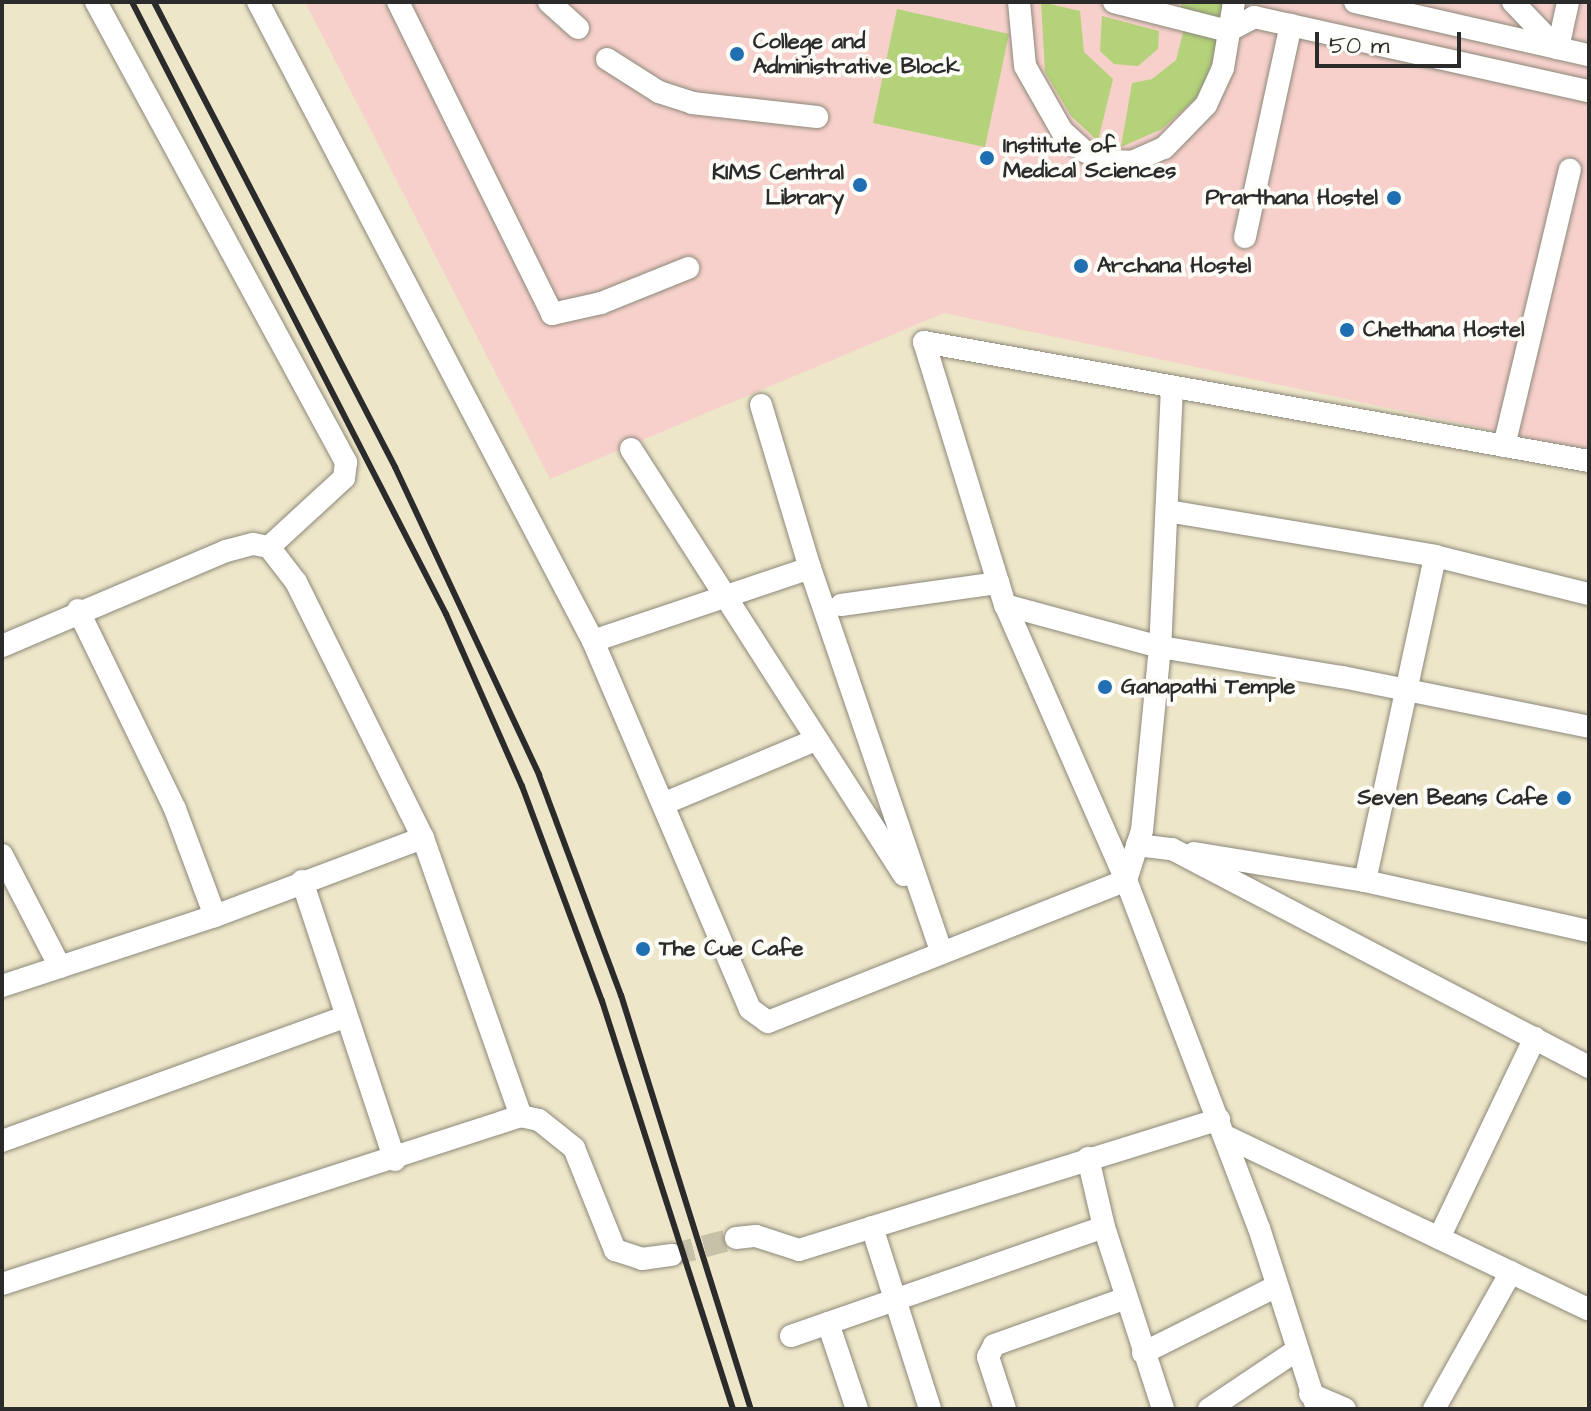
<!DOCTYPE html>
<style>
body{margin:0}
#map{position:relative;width:1591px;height:1411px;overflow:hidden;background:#eee6c9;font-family:"Architects Daughter",sans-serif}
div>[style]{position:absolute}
.built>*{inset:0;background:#f7d0cb}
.green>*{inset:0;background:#b3d279}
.minor-tunnel>*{height:22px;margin-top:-11px;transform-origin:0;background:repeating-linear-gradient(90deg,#c7c1a9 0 22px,transparent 0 33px)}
.roads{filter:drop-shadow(0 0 2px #8c887a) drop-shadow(0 0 2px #8c887a)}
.minor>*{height:22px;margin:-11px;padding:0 11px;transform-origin:11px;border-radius:11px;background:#fff}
.rail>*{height:6px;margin:-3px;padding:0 3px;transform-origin:3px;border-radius:3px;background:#2b2b2b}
.dots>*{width:22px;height:22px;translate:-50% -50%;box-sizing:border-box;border:4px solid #fdfcf7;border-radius:50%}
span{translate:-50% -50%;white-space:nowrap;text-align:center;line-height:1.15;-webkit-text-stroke:8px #fdfcf7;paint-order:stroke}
.poi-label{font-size:22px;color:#2b2b2b;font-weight:700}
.left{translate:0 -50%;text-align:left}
.right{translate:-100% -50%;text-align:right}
.frame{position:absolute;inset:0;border:4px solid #2b2b2b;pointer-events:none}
.scale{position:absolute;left:1315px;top:32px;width:146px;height:36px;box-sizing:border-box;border:4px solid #2b2b2b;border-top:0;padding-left:10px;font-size:24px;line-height:28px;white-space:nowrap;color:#2b2b2b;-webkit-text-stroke:6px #fdfcf7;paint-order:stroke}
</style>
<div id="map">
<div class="built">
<div style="clip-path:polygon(305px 2px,1589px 2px,1589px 451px,944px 313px,550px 479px)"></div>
</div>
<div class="green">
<div style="clip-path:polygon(1041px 2px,1080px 11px,1084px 52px,1113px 79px,1098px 141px,1071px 116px,1045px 72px)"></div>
<div style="clip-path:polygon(1182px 2px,1229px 2px,1225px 24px,1180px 13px)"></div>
<div style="clip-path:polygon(897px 9px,1009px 34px,985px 147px,873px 123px)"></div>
<div style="clip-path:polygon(1102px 16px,1159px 31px,1158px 49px,1138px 66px,1114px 64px,1100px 51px)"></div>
<div style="clip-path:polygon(1184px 29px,1220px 37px,1201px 94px,1162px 129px,1121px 147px,1132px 83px,1152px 79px,1176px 60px)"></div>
</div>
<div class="minor-tunnel">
<div style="left:672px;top:1255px;width:66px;rotate:-14.9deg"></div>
</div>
<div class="roads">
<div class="minor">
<div style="left:96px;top:2px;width:524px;rotate:61.48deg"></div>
<div style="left:346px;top:462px;width:16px;rotate:97deg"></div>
<div style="left:344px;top:478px;width:102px;rotate:137.4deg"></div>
<div style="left:258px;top:2px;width:721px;rotate:62.33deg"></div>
<div style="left:593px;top:641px;width:400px;rotate:66.9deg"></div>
<div style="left:750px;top:1009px;width:22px;rotate:36deg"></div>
<div style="left:768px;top:1022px;width:385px;rotate:-21.6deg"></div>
<div style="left:1126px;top:880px;width:300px;rotate:-113.7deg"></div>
<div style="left:1005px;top:605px;width:275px;rotate:-107.1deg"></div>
<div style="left:924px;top:342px;width:676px;rotate:10.15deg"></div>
<div style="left:398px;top:2px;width:348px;rotate:63.7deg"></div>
<div style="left:552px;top:314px;width:50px;rotate:-12.7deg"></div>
<div style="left:601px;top:303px;width:94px;rotate:-21.9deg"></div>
<div style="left:549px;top:2px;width:39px;rotate:42deg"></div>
<div style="left:1019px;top:2px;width:64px;rotate:84.6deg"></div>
<div style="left:1025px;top:66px;width:75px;rotate:60.4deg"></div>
<div style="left:1062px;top:131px;width:30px;rotate:42deg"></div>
<div style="left:1084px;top:151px;width:26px;rotate:23deg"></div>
<div style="left:1108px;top:161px;width:24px;rotate:2deg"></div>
<div style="left:1132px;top:162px;width:35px;rotate:-24deg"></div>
<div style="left:1164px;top:148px;width:60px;rotate:-45.7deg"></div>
<div style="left:1206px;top:105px;width:41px;rotate:-65.3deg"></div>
<div style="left:1223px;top:68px;width:67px;rotate:-80.5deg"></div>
<div style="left:1114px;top:2px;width:118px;rotate:14.3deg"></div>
<div style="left:1228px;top:31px;width:30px;rotate:-28deg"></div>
<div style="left:1254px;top:17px;width:343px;rotate:12.5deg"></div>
<div style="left:1355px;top:2px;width:240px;rotate:12.8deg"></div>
<div style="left:1513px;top:2px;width:64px;rotate:46.3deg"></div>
<div style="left:1558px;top:48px;width:47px;rotate:-77.7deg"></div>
<div style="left:607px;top:59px;width:62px;rotate:32.4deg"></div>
<div style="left:659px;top:92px;width:35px;rotate:18deg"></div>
<div style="left:692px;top:103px;width:126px;rotate:6.4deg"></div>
<div style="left:1245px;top:237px;width:217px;rotate:-77.8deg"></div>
<div style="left:1172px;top:387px;width:260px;rotate:92.6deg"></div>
<div style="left:1160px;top:647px;width:184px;rotate:95.6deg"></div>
<div style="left:1142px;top:830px;width:52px;rotate:107.7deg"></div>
<div style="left:1126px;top:880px;width:373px;rotate:69.1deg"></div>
<div style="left:1259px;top:1228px;width:190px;rotate:72.2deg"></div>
<div style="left:761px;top:405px;width:170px;rotate:73.3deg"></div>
<div style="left:1504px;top:446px;width:284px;rotate:-76.6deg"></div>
<div style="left:631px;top:449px;width:506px;rotate:57.35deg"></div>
<div style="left:1167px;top:511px;width:272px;rotate:9.5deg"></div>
<div style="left:1435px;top:556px;width:159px;rotate:13.9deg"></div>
<div style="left:841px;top:605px;width:159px;rotate:-8deg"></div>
<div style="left:1005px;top:605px;width:161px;rotate:15.2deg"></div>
<div style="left:1160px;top:647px;width:184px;rotate:9.4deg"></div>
<div style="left:1342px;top:677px;width:252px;rotate:11.4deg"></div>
<div style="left:78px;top:610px;width:221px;rotate:64deg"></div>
<div style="left:175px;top:809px;width:114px;rotate:69.5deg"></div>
<div style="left:593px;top:641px;width:229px;rotate:-18.6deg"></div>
<div style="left:810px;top:568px;width:404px;rotate:71.1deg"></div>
<div style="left:2px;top:646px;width:243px;rotate:-23deg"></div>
<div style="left:226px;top:551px;width:28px;rotate:-15deg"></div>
<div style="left:253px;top:544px;width:16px;rotate:11deg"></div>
<div style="left:269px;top:547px;width:44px;rotate:52.4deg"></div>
<div style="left:296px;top:582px;width:286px;rotate:63.6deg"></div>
<div style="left:423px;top:838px;width:295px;rotate:70.6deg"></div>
<div style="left:663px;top:804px;width:165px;rotate:-22.8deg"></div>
<div style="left:1137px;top:845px;width:35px;rotate:7deg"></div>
<div style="left:1172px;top:849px;width:471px;rotate:27.6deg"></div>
<div style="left:1194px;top:853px;width:173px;rotate:9.3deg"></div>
<div style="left:1365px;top:881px;width:230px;rotate:12.6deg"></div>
<div style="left:2px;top:855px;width:126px;rotate:62.6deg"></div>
<div style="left:302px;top:881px;width:294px;rotate:71.6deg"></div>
<div style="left:1365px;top:881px;width:332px;rotate:-77.8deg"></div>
<div style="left:2px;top:986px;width:224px;rotate:-18.2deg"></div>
<div style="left:215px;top:916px;width:222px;rotate:-20.6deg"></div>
<div style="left:1225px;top:1136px;width:403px;rotate:25.5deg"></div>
<div style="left:2px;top:1141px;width:365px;rotate:-19.9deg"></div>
<div style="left:872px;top:1227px;width:191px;rotate:72.3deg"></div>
<div style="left:1104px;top:1227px;width:191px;rotate:72deg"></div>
<div style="left:736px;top:1238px;width:20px;rotate:-6deg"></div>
<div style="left:756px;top:1236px;width:45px;rotate:18deg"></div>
<div style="left:799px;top:1250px;width:440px;rotate:-17.3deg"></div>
<div style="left:1439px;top:1238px;width:222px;rotate:-64.4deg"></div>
<div style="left:2px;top:1284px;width:546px;rotate:-17.94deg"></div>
<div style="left:521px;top:1116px;width:18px;rotate:13deg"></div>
<div style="left:539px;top:1120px;width:45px;rotate:38.7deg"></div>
<div style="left:574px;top:1148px;width:110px;rotate:68.1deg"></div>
<div style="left:615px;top:1250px;width:28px;rotate:18deg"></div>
<div style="left:642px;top:1259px;width:30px;rotate:-8deg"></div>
<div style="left:828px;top:1323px;width:91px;rotate:71.4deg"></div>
<div style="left:791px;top:1336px;width:331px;rotate:-19.2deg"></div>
<div style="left:1104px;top:1227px;width:71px;rotate:-103.1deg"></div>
<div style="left:1143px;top:1353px;width:150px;rotate:-26.6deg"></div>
<div style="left:1310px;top:1394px;width:38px;rotate:23deg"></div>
<div style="left:1005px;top:1409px;width:55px;rotate:-108.1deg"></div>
<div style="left:988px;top:1357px;width:13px;rotate:-63deg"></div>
<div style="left:994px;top:1345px;width:138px;rotate:-19.5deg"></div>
<div style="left:1209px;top:1409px;width:106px;rotate:-33.8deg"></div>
<div style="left:1434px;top:1409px;width:157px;rotate:-60.7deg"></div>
</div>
</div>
<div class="rail">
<div style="left:132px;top:2px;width:688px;rotate:62.84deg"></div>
<div style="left:446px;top:614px;width:188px;rotate:66.2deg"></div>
<div style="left:522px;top:786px;width:229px;rotate:69.6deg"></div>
<div style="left:602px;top:1001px;width:429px;rotate:72.2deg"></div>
<div style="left:154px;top:2px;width:524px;rotate:62.6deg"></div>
<div style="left:395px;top:467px;width:340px;rotate:64.9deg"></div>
<div style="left:539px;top:775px;width:235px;rotate:69.6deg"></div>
<div style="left:621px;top:995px;width:434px;rotate:72.6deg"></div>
</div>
<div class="dots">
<div style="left:737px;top:54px;background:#1f6fb2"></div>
<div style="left:987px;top:158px;background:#1f6fb2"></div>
<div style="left:860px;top:185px;background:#1f6fb2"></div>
<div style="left:1394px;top:198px;background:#1f6fb2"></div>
<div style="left:1081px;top:266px;background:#1f6fb2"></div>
<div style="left:1347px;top:330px;background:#1f6fb2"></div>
<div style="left:1105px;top:687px;background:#1f6fb2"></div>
<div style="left:1564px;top:798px;background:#1f6fb2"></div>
<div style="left:643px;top:949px;background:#1f6fb2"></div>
</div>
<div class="poi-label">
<span class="left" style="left:753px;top:54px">College and<br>Administrative Block</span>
<span class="left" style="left:1003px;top:158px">Institute of<br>Medical Sciences</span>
<span class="right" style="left:844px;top:185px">KIMS Central<br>Library</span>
<span class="right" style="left:1378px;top:198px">Prarthana Hostel</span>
<span class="left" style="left:1097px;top:266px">Archana Hostel</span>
<span class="left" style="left:1363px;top:330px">Chethana Hostel</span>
<span class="left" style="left:1121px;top:687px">Ganapathi Temple</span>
<span class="right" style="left:1548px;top:798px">Seven Beans Cafe</span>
<span class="left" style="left:659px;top:949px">The Cue Cafe</span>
</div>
<div class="frame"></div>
<div class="scale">50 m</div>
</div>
